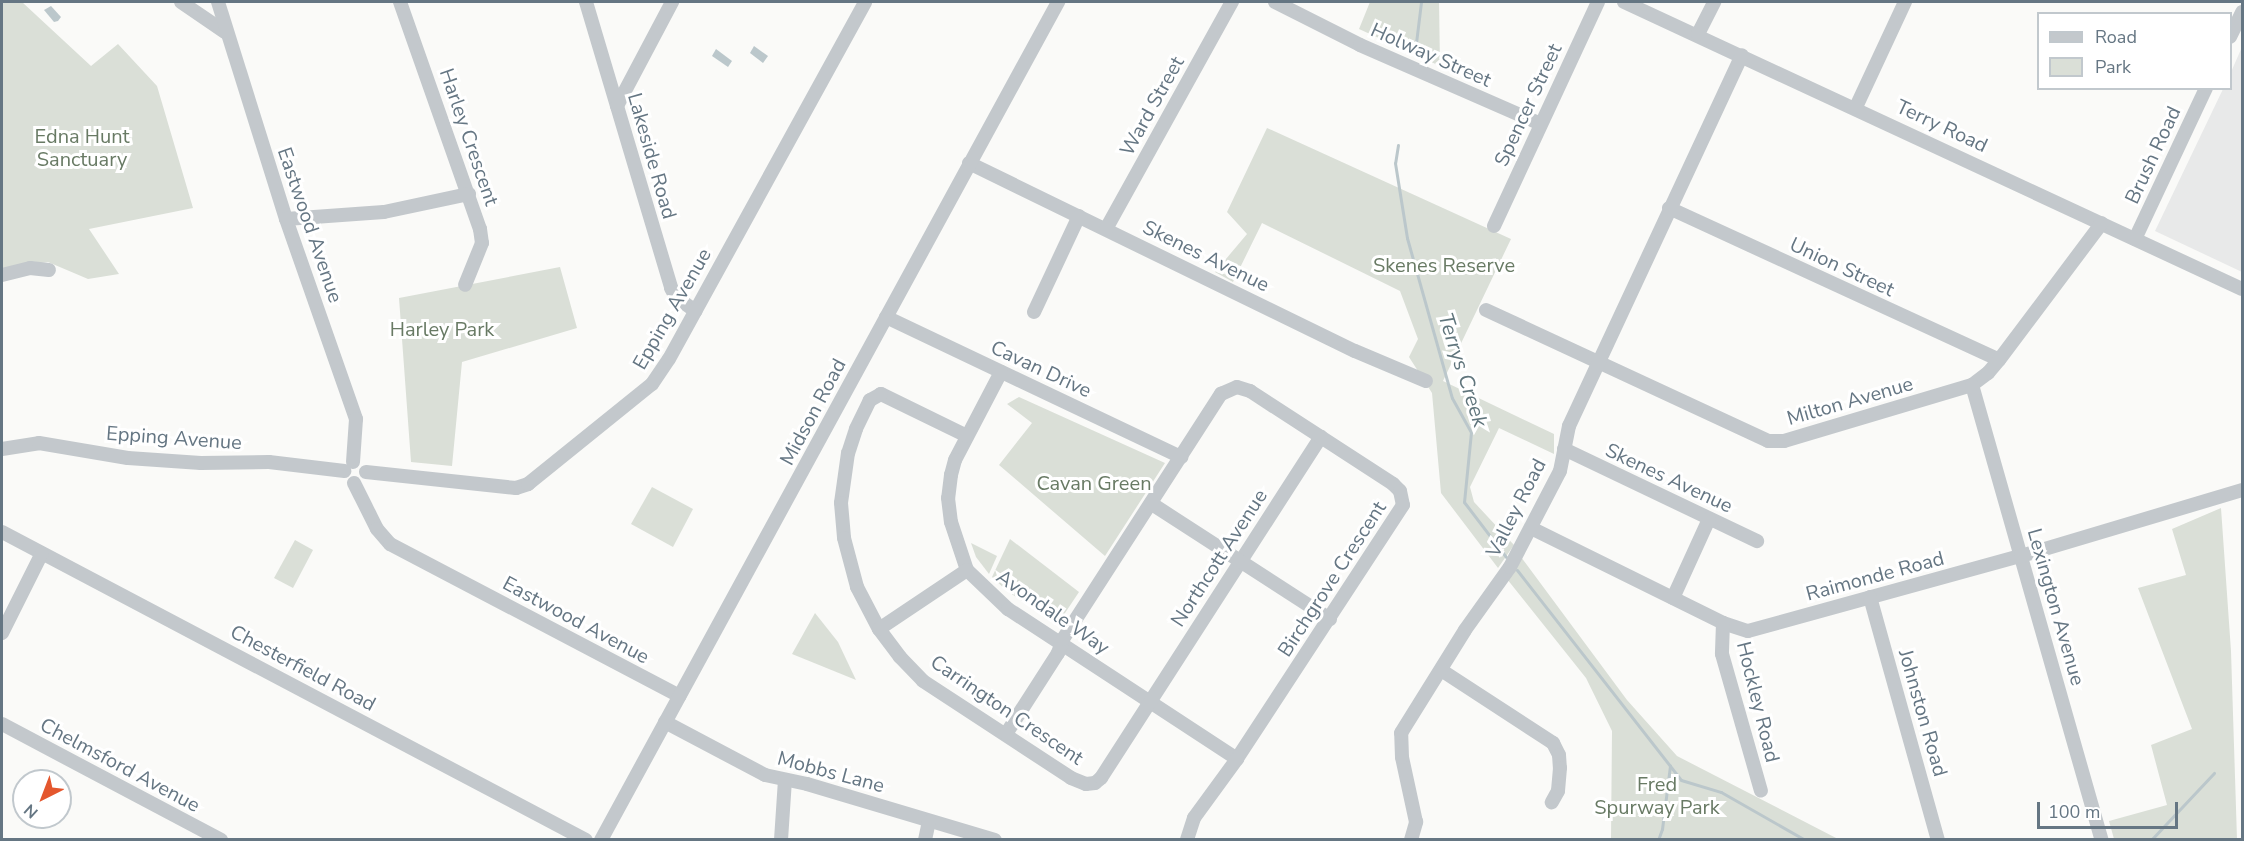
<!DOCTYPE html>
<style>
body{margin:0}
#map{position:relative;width:2244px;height:841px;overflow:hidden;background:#fafaf8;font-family:"Nunito Sans",sans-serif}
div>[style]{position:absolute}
.built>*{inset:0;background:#e8e9e9}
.green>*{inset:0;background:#dadfd7}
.water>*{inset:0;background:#bbc7cb}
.stream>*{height:3px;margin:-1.5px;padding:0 1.5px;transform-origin:1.5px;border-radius:1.5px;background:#bbc7cb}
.minor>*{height:14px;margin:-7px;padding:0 7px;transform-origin:7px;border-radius:7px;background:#c3c8cc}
span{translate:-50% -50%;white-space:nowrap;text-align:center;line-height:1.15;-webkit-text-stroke:6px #fff;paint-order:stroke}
.street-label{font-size:20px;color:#657683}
.park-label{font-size:20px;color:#687a64}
.water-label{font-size:21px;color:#60757c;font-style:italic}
.frame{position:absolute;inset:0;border:3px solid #657683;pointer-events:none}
.legend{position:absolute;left:2037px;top:12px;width:195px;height:78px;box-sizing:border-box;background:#fff;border:2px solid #c1c8cd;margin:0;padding:8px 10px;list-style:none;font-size:18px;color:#657683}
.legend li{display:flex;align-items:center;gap:12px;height:30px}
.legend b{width:30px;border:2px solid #c1c8cd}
.north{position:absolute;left:12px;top:769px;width:60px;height:60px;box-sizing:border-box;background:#fff;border:2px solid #c1c8cd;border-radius:50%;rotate:222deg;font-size:16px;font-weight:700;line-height:24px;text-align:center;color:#657683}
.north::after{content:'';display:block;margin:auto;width:21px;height:27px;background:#e4572e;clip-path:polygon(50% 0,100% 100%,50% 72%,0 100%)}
.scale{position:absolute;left:2037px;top:802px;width:141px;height:27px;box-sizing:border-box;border:3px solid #657683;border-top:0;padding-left:8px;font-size:18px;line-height:21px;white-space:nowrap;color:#657683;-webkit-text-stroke:4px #fff;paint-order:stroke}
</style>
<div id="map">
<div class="built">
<div style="clip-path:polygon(2242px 47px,2242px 272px,2155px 231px,2223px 89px,2230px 88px,2231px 72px)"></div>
</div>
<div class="green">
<div style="clip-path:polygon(2px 2px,22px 2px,91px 66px,118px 44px,157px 86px,193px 208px,89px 229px,119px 274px,88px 279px,48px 262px,2px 269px)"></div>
<div style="clip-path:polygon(1370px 2px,1439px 2px,1440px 66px,1359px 29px)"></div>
<div style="clip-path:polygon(1267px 128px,1511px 239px,1443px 381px,1554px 434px,1554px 454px,1499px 428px,1470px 487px,1474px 502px,1514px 545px,1498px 568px,1441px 493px,1432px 393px,1409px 357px,1418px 339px,1400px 291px,1262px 223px,1233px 282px,1215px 272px,1247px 234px,1227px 212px)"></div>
<div style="clip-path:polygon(560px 267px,577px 328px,462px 362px,452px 466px,411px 462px,399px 298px)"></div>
<div style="clip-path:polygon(1019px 397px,1165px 463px,1105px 556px,999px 465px,1032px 423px,1007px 404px)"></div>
<div style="clip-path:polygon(652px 487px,693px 509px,673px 547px,631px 524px)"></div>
<div style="clip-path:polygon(2221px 508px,2231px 651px,2237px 839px,2114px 839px,2109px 821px,2167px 805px,2151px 745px,2192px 729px,2138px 588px,2186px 575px,2172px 529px)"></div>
<div style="clip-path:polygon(1010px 539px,1079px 592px,1059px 622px,1055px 623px,1007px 591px,992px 577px)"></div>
<div style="clip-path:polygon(295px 540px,313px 550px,293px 588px,274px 578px)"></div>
<div style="clip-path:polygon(971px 543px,997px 556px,989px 574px,976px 557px)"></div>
<div style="clip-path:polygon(1521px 557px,1627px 700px,1677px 756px,1838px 839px,1611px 839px,1612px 731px,1586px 678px,1507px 579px)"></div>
<div style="clip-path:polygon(815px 613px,838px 642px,856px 680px,792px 654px)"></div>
</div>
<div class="water">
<div style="clip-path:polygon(51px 6px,61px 17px,58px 21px,54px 22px,44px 10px)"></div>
<div style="clip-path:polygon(754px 46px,768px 56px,763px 63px,750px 53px)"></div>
<div style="clip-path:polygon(716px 49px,732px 61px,728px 67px,712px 56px)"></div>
</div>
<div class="stream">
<div style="left:1415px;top:51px;width:49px;rotate:-83deg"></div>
<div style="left:1398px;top:145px;width:18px;rotate:99deg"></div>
<div style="left:1395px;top:163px;width:76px;rotate:80.9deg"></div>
<div style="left:1407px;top:238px;width:166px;rotate:74.3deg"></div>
<div style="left:1452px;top:398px;width:39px;rotate:61deg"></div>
<div style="left:1471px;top:432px;width:70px;rotate:95.7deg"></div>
<div style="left:1464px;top:502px;width:69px;rotate:52.6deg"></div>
<div style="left:1517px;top:570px;width:266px;rotate:52deg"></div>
<div style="left:1681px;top:780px;width:42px;rotate:16.7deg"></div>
<div style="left:1721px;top:792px;width:97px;rotate:29.7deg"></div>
<div style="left:1658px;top:840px;width:12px;rotate:-70deg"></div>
<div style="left:1662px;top:829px;width:64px;rotate:-82.8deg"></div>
<div style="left:2151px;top:840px;width:92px;rotate:-46.8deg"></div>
</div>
<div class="minor">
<div style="left:181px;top:2px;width:53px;rotate:34.3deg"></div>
<div style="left:218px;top:2px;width:227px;rotate:72.6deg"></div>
<div style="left:286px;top:219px;width:212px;rotate:70.7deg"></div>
<div style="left:356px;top:419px;width:43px;rotate:94deg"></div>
<div style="left:400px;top:2px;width:241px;rotate:70.6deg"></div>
<div style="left:480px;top:229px;width:14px;rotate:82deg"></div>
<div style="left:482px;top:243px;width:45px;rotate:112deg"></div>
<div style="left:586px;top:2px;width:298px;rotate:73.4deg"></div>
<div style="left:671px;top:288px;width:10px;rotate:61deg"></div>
<div style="left:676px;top:297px;width:24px;rotate:36deg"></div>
<div style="left:1275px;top:2px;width:95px;rotate:26.8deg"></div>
<div style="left:1360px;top:45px;width:197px;rotate:23.6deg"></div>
<div style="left:1624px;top:2px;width:681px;rotate:24.91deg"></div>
<div style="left:1698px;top:34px;width:36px;rotate:-63deg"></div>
<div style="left:2230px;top:37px;width:28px;rotate:-64deg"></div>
<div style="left:617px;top:106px;width:118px;rotate:-62.1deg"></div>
<div style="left:1856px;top:107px;width:116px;rotate:-65deg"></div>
<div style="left:969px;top:163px;width:429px;rotate:26deg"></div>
<div style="left:1355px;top:351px;width:77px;rotate:22.9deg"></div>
<div style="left:1669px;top:208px;width:363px;rotate:24.7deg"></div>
<div style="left:286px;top:219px;width:98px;rotate:-4.1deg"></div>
<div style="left:384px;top:212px;width:87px;rotate:-12deg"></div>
<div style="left:1494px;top:226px;width:247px;rotate:-65.1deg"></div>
<div style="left:1106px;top:229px;width:260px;rotate:-61deg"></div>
<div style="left:2135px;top:239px;width:167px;rotate:-64.8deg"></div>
<div style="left:2px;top:275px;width:29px;rotate:-14deg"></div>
<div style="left:30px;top:268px;width:19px;rotate:6deg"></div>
<div style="left:1486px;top:310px;width:311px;rotate:24.9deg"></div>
<div style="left:1768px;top:441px;width:16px"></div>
<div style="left:1784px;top:441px;width:196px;rotate:-16.6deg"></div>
<div style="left:1972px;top:385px;width:20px;rotate:-37deg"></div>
<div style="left:1988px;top:373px;width:17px;rotate:-50deg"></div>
<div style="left:1999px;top:360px;width:171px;rotate:-53.1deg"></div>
<div style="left:1034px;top:312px;width:106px;rotate:-64.9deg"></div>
<div style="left:886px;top:317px;width:327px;rotate:25.4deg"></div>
<div style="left:1001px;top:372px;width:99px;rotate:117.6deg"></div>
<div style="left:955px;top:460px;width:16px;rotate:105deg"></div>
<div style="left:951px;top:475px;width:23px;rotate:97deg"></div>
<div style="left:948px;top:498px;width:24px;rotate:83deg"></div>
<div style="left:951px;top:522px;width:51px;rotate:71.6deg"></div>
<div style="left:967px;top:570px;width:57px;rotate:43.6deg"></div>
<div style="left:1008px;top:609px;width:274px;rotate:33.2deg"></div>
<div style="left:1972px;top:385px;width:473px;rotate:74.1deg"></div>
<div style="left:967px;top:436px;width:96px;rotate:-154deg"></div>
<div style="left:881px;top:394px;width:13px;rotate:151deg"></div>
<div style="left:870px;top:400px;width:32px;rotate:116deg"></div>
<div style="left:856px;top:429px;width:25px;rotate:108deg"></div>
<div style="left:848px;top:453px;width:50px;rotate:98deg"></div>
<div style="left:841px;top:503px;width:35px;rotate:85deg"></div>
<div style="left:844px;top:538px;width:51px;rotate:75.1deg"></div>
<div style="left:857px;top:587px;width:47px;rotate:62.4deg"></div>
<div style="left:879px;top:629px;width:35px;rotate:53deg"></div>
<div style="left:900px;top:657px;width:33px;rotate:46deg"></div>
<div style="left:923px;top:681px;width:177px;rotate:33.2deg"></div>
<div style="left:1071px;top:778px;width:16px;rotate:22deg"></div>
<div style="left:1086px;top:784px;width:9px;rotate:-6deg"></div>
<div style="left:1095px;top:783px;width:8px;rotate:-40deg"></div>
<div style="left:1101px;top:778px;width:406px;rotate:-57.2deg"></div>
<div style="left:2px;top:449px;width:37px;rotate:-9deg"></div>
<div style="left:39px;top:443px;width:90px;rotate:9.6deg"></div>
<div style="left:128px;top:458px;width:73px;rotate:3.9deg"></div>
<div style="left:201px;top:463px;width:68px;rotate:-0.8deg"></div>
<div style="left:269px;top:462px;width:76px;rotate:6.8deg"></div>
<div style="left:1564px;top:449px;width:214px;rotate:25.5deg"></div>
<div style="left:366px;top:472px;width:151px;rotate:6.1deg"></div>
<div style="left:516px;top:488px;width:13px;rotate:-18deg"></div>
<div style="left:528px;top:484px;width:159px;rotate:-38.9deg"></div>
<div style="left:652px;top:384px;width:30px;rotate:-56deg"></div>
<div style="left:669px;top:359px;width:407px;rotate:-61.2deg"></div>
<div style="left:354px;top:483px;width:51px;rotate:63.4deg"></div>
<div style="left:377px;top:529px;width:20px;rotate:49deg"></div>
<div style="left:390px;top:544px;width:327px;rotate:27.7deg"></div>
<div style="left:1152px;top:504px;width:212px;rotate:32.9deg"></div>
<div style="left:1531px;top:528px;width:214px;rotate:26.3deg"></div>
<div style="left:1723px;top:623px;width:26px;rotate:18deg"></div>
<div style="left:1748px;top:631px;width:283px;rotate:-15.4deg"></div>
<div style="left:2021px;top:556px;width:231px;rotate:-16.6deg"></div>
<div style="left:2px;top:532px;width:660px;rotate:27.81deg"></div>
<div style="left:1870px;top:597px;width:252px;rotate:74.4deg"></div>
<div style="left:1673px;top:598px;width:87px;rotate:-65.5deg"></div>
<div style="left:1723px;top:623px;width:31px;rotate:92deg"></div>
<div style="left:1722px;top:654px;width:142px;rotate:74.1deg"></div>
<div style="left:879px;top:629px;width:106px;rotate:-33.8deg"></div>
<div style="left:2px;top:633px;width:89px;rotate:-63.4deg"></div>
<div style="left:1441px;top:670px;width:134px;rotate:33.1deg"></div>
<div style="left:1553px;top:743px;width:13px;rotate:63deg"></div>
<div style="left:1559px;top:755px;width:13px;rotate:86deg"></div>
<div style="left:1560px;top:768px;width:23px;rotate:95deg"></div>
<div style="left:1558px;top:791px;width:13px;rotate:119deg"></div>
<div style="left:665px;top:722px;width:113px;rotate:27.9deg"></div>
<div style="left:765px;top:775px;width:43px;rotate:12.1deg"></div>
<div style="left:807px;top:784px;width:196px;rotate:16.6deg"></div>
<div style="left:2px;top:724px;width:248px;rotate:27.9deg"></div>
<div style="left:1006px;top:734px;width:96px;rotate:-57.3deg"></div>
<div style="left:1058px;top:653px;width:15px;rotate:-70deg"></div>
<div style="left:1063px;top:639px;width:292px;rotate:-57.2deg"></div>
<div style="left:1221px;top:394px;width:17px;rotate:-24deg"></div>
<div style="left:1237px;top:387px;width:14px;rotate:17deg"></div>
<div style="left:1250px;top:391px;width:171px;rotate:33deg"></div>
<div style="left:1393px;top:484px;width:10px;rotate:45deg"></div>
<div style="left:1400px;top:491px;width:14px;rotate:78deg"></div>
<div style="left:1403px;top:505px;width:303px;rotate:123.2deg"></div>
<div style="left:1237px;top:759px;width:73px;rotate:126.1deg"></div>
<div style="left:1194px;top:818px;width:23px;rotate:108deg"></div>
<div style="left:601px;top:840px;width:955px;rotate:-61.39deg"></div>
<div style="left:781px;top:840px;width:60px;rotate:-86.2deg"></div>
<div style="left:925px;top:840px;width:19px;rotate:-78deg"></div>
<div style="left:1411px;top:840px;width:19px;rotate:-74deg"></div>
<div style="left:1416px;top:822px;width:66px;rotate:-102.2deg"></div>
<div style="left:1402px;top:757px;width:24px;rotate:-92deg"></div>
<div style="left:1401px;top:733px;width:121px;rotate:-58.1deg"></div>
<div style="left:1465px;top:630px;width:77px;rotate:-54.5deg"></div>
<div style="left:1510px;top:567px;width:108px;rotate:-62.5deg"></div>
<div style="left:1560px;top:471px;width:46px;rotate:-78.7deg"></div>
<div style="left:1569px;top:426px;width:409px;rotate:-65deg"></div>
</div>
<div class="street-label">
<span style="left:1431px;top:55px;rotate:24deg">Holway Street</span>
<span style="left:1528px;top:105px;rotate:-65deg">Spencer Street</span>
<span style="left:1152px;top:106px;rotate:-61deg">Ward Street</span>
<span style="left:1942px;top:126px;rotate:25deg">Terry Road</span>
<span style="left:469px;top:137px;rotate:71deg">Harley Crescent</span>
<span style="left:2153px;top:155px;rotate:-65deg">Brush Road</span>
<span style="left:652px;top:156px;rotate:74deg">Lakeside Road</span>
<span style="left:310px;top:225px;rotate:71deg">Eastwood Avenue</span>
<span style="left:1206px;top:256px;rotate:26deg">Skenes Avenue</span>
<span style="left:1842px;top:267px;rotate:25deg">Union Street</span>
<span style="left:672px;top:309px;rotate:-60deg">Epping Avenue</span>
<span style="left:1041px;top:369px;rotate:25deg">Cavan Drive</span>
<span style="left:1850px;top:401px;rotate:-16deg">Milton Avenue</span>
<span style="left:813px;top:412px;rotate:-62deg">Midson Road</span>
<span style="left:174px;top:438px;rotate:4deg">Epping Avenue</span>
<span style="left:1669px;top:478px;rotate:25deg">Skenes Avenue</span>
<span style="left:1516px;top:508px;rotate:-63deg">Valley Road</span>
<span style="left:1219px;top:558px;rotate:-57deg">Northcott Avenue</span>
<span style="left:1875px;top:576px;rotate:-15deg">Raimonde Road</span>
<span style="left:1332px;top:579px;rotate:-57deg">Birchgrove Crescent</span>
<span style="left:2056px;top:607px;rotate:74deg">Lexington Avenue</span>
<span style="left:1053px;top:612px;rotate:35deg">Avondale Way</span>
<span style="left:576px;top:620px;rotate:28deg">Eastwood Avenue</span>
<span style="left:303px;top:668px;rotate:28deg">Chesterfield Road</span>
<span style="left:1758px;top:702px;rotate:76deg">Hockley Road</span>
<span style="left:1007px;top:710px;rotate:34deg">Carrington Crescent</span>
<span style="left:1923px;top:713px;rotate:74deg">Johnston Road</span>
<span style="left:120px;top:765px;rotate:28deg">Chelmsford Avenue</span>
<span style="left:831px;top:772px;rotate:15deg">Mobbs Lane</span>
</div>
<div class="park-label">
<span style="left:82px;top:148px">Edna Hunt<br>Sanctuary</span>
<span style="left:1444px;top:265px">Skenes Reserve</span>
<span style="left:442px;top:329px">Harley Park</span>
<span style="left:1094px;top:483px">Cavan Green</span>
<span style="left:1657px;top:796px">Fred<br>Spurway Park</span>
</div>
<div class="water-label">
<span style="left:1463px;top:370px;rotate:72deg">Terrys Creek</span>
</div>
<div class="frame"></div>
<ul class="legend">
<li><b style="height:8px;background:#c3c8cc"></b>Road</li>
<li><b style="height:16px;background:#dadfd7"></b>Park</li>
</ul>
<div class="north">N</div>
<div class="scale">100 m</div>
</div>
